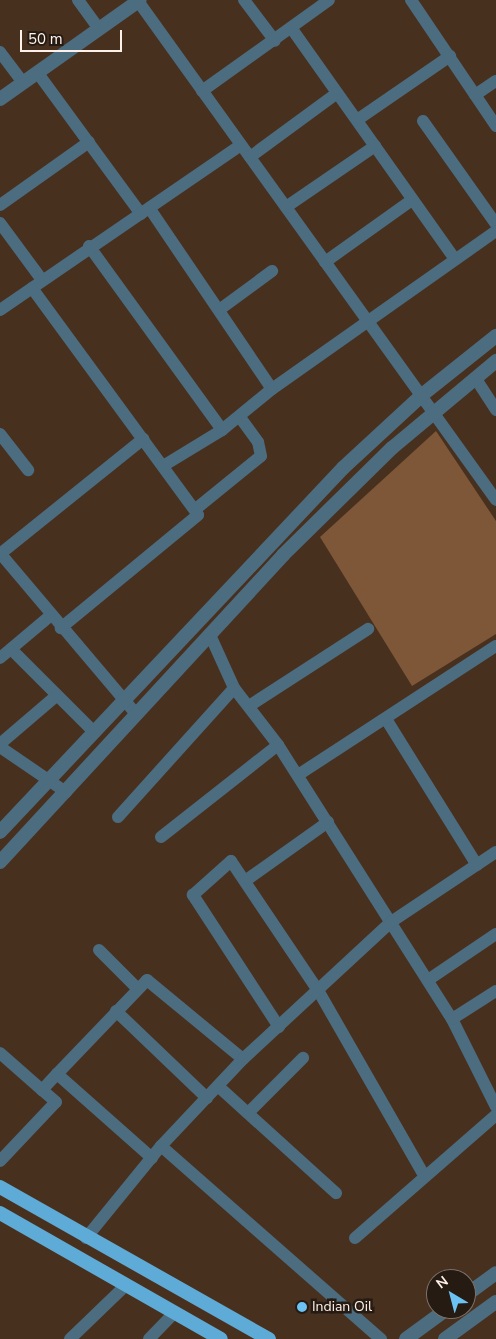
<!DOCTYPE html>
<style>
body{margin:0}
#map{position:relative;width:496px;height:1339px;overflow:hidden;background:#48301f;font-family:"Nunito Sans",sans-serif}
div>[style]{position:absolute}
.green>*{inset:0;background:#7e5638}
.minor>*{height:12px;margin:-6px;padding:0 6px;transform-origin:6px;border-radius:6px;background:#4c6c80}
.tertiary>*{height:14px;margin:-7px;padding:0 7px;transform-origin:7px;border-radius:7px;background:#4c6c80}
.trunk>*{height:14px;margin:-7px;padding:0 7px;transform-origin:7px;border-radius:7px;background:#5dabd6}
.dots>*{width:14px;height:14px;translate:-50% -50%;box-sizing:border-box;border:2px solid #261b13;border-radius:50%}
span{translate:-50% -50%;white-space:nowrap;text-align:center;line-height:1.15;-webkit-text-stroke:5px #261b13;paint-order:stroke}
.poi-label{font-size:14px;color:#fef1e9}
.left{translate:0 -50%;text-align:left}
.north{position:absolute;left:426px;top:1269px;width:50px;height:50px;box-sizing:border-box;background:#261b13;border:1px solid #7c7169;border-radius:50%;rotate:323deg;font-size:14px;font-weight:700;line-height:20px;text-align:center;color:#fef1e9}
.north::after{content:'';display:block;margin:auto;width:18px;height:22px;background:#6cc2f3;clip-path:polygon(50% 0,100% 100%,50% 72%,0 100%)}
.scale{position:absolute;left:20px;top:30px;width:102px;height:22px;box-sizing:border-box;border:2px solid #fef1e9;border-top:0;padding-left:6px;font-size:15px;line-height:18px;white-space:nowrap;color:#fef1e9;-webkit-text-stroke:4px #261b13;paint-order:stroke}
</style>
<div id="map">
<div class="green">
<div style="clip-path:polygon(436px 431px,496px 521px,496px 634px,412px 686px,320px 537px)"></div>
</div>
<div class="minor">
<div style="left:78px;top:0;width:34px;rotate:54deg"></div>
<div style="left:244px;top:0;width:51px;rotate:52.9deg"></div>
<div style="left:411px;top:0;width:152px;rotate:56deg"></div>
<div style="left:138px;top:1px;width:614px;rotate:54.34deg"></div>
<div style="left:292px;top:29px;width:282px;rotate:54.7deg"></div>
<div style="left:0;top:52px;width:38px;rotate:53deg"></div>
<div style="left:37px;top:72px;width:176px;rotate:53.8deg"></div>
<div style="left:202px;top:91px;width:156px;rotate:-35.6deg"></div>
<div style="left:475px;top:95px;width:25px;rotate:-34deg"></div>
<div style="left:357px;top:120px;width:113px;rotate:-34.5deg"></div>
<div style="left:423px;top:121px;width:126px;rotate:54.7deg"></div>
<div style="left:250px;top:157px;width:108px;rotate:-36.3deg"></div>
<div style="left:0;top:205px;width:109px;rotate:-35.3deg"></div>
<div style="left:286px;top:207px;width:108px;rotate:-34.4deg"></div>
<div style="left:150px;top:209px;width:217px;rotate:55.9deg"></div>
<div style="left:0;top:223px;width:71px;rotate:53.6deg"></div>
<div style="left:89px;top:246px;width:227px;rotate:54.1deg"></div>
<div style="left:325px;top:262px;width:107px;rotate:-35.5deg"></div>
<div style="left:32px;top:288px;width:281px;rotate:53.8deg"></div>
<div style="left:198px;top:515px;width:178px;rotate:140.5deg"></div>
<div style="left:0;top:310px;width:292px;rotate:-34.4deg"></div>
<div style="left:219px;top:310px;width:66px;rotate:-36.3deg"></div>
<div style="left:476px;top:379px;width:37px;rotate:57deg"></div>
<div style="left:0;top:434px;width:46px;rotate:52.1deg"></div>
<div style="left:163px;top:466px;width:69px;rotate:-31.4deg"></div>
<div style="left:222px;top:430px;width:65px;rotate:-39.4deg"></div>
<div style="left:272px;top:389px;width:274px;rotate:-35.2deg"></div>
<div style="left:197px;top:508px;width:82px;rotate:-39.1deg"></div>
<div style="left:261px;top:456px;width:14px;rotate:-102deg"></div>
<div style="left:258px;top:442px;width:31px;rotate:-126deg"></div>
<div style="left:0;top:553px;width:212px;rotate:49.8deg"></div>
<div style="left:0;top:554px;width:184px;rotate:-38.8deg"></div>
<div style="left:210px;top:635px;width:58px;rotate:65.6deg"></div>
<div style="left:234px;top:688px;width:72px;rotate:52.3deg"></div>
<div style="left:278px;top:745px;width:325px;rotate:57.6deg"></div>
<div style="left:452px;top:1019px;width:98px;rotate:63.4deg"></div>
<div style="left:11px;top:649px;width:116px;rotate:45deg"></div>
<div style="left:0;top:658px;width:65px;rotate:-40deg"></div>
<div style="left:249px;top:706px;width:142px;rotate:-32.9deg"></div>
<div style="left:386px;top:719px;width:172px;rotate:58.1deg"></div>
<div style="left:0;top:744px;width:74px;rotate:-40.6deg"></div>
<div style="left:0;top:747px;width:80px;rotate:34.3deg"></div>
<div style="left:298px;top:775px;width:236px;rotate:-33.1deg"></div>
<div style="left:118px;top:817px;width:173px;rotate:-48deg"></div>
<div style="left:161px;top:837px;width:149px;rotate:-38.2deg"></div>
<div style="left:245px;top:881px;width:102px;rotate:-35.4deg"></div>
<div style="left:99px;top:950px;width:55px;rotate:45deg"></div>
<div style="left:428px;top:980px;width:82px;rotate:-34.1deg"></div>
<div style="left:116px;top:1011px;width:126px;rotate:43.7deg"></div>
<div style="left:452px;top:1019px;width:52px;rotate:-32.5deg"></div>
<div style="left:279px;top:1027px;width:158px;rotate:-123.1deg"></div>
<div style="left:193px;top:895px;width:51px;rotate:-41.8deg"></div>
<div style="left:231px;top:861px;width:158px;rotate:56.1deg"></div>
<div style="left:319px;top:992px;width:211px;rotate:60.2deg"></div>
<div style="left:0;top:1053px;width:56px;rotate:41.4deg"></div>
<div style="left:219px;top:1087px;width:158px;rotate:42.2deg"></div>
<div style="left:248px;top:1113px;width:78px;rotate:-45deg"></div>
<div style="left:161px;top:1146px;width:293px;rotate:41.3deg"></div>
<div style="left:152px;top:1158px;width:127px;rotate:-138.5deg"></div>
<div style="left:57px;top:1074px;width:130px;rotate:-46.2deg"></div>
<div style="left:147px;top:980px;width:124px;rotate:39.5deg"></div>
<div style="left:0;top:1161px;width:81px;rotate:-46.5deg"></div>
<div style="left:56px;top:1102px;width:18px;rotate:-139deg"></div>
<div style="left:42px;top:1090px;width:22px;rotate:-47deg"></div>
<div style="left:86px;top:1238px;width:119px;rotate:-50.8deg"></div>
<div style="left:161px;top:1146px;width:120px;rotate:-46.7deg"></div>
<div style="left:243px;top:1059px;width:202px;rotate:-42.8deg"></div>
<div style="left:391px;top:922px;width:126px;rotate:-33.7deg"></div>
<div style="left:355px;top:1238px;width:187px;rotate:-41.1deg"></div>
<div style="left:70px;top:1339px;width:76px;rotate:-43.9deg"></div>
<div style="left:149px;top:1339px;width:35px;rotate:-46deg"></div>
</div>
<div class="tertiary">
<div style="left:0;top:99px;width:171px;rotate:-35.3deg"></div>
<div style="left:0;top:832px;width:500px;rotate:-46.7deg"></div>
<div style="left:343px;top:468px;width:108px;rotate:-42.7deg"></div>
<div style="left:422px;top:395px;width:95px;rotate:-38.6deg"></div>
<div style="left:0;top:862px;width:418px;rotate:-47.3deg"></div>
<div style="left:283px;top:555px;width:153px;rotate:-44.5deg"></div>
<div style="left:392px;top:448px;width:136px;rotate:-39.9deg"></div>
<div style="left:466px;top:1295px;width:37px;rotate:-36deg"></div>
<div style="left:406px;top:1339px;width:51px;rotate:-36.2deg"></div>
<div style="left:445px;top:1339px;width:63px;rotate:-36deg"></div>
</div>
<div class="trunk">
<div style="left:0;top:1187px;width:309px;rotate:29.5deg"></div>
<div style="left:0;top:1213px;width:254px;rotate:29.7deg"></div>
</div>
<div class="dots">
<div style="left:302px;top:1307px;background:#6cc2f3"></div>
</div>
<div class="poi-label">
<span class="left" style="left:312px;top:1307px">Indian Oil</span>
</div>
<div class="north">N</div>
<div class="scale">50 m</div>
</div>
